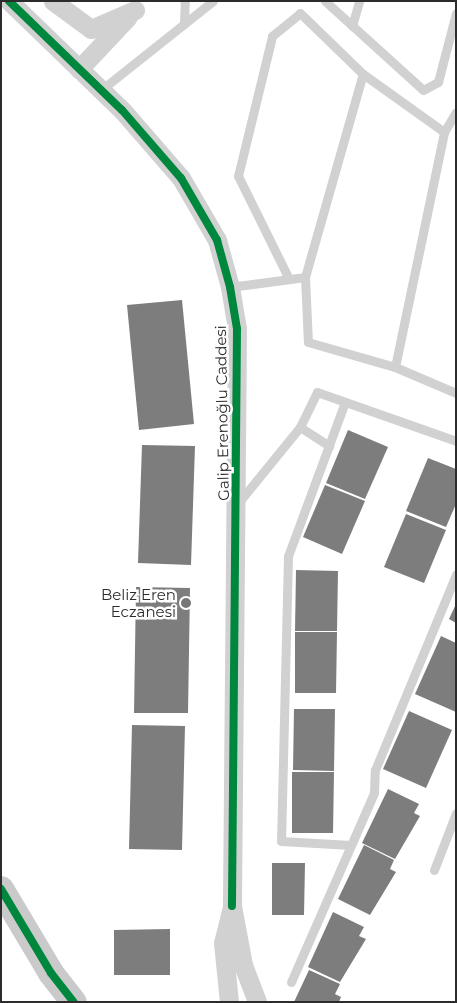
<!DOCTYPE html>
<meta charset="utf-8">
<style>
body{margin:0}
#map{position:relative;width:457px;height:1003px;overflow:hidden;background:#fff;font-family:Montserrat,sans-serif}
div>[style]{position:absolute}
.building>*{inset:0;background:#7d7d7d}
.lane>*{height:9px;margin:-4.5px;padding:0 4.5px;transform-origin:4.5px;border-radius:4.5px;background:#d1d1d1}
.street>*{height:19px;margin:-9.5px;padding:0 9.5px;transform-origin:9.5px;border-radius:9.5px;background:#d1d1d1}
.secondary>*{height:26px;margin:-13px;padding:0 13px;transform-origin:13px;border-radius:13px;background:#cacaca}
.cycleway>*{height:8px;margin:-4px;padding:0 4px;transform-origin:4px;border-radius:4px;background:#00873e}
.dots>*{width:14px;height:14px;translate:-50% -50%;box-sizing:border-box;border:2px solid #fff;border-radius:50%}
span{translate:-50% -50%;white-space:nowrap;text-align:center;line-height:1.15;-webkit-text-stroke:5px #fff;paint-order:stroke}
.street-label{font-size:15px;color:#2c2c2c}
.poi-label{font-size:15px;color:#2c2c2c}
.right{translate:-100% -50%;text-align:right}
.frame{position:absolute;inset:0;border:2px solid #2c2c2c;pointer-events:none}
</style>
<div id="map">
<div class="building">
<div style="clip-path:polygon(182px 300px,194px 424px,139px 430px,127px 305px)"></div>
<div style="clip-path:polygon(348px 430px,388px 447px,365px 499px,326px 483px)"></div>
<div style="clip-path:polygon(142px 445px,195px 446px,191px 565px,138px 563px)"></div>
<div style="clip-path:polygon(428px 458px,456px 469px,456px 504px,446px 527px,406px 511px)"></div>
<div style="clip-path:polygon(325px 485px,365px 501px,342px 554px,303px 537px)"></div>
<div style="clip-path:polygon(406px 514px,446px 530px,424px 583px,384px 567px)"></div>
<div style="clip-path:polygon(296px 570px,338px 571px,337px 631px,295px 631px)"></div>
<div style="clip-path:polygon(136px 587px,190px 588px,188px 713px,134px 713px)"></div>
<div style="clip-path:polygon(456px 604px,456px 623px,449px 619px)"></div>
<div style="clip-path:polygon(295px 632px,337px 632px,336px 693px,295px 693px)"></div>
<div style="clip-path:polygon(441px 636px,456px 643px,456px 712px,415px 694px)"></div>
<div style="clip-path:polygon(294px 709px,335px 709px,334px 771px,293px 770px)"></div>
<div style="clip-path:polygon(409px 711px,452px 730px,426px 788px,383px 769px)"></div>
<div style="clip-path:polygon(132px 725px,185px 726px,182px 850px,129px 849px)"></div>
<div style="clip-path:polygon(292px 772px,334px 772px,333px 833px,292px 833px)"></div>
<div style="clip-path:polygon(388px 789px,419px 804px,414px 813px,420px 816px,395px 859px,362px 843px)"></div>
<div style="clip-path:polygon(364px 845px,394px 860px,390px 869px,396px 872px,370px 915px,338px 899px)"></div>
<div style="clip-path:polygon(272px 863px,305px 863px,304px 915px,272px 915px)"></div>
<div style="clip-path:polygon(333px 912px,364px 927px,359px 936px,366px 939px,340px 982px,308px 967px)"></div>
<div style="clip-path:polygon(170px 929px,170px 975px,114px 975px,114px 930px)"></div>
<div style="clip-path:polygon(309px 970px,340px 984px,335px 994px,341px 997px,339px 1002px,294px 1002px)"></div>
</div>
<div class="lane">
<div style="left:325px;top:1px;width:132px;rotate:42.2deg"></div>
<div style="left:423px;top:90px;width:17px;rotate:-28deg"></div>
<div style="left:438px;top:82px;width:71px;rotate:-75.4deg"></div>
<div style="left:184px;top:24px;width:23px;rotate:-88deg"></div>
<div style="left:352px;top:26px;width:26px;rotate:-74deg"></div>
<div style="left:101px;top:90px;width:143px;rotate:-38.5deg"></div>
<div style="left:305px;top:277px;width:211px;rotate:-74.1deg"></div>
<div style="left:363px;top:74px;width:100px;rotate:35.6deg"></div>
<div style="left:289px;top:279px;width:115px;rotate:-116.3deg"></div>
<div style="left:238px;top:176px;width:144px;rotate:-76.3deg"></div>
<div style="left:272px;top:36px;width:36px;rotate:-39deg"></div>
<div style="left:300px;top:13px;width:88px;rotate:44.1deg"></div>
<div style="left:230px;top:287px;width:76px;rotate:-7.6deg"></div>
<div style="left:305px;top:277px;width:65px;rotate:87.4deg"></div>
<div style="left:308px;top:342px;width:91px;rotate:16deg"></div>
<div style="left:395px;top:367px;width:66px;rotate:23.1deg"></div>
<div style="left:395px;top:367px;width:240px;rotate:-78.2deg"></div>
<div style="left:444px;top:132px;width:23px;rotate:-59deg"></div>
<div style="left:345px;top:402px;width:164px;rotate:110.3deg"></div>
<div style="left:288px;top:556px;width:285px;rotate:91.4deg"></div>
<div style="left:281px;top:841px;width:70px;rotate:3.3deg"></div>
<div style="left:300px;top:427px;width:35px;rotate:33deg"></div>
<div style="left:239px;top:502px;width:97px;rotate:-50.9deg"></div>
<div style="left:300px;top:427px;width:39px;rotate:-64deg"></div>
<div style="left:317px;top:392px;width:147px;rotate:19.4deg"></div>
<div style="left:434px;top:870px;width:61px;rotate:-68.9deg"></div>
<div style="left:291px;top:982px;width:206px;rotate:-66.3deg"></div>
<div style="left:374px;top:793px;width:23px;rotate:-88deg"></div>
<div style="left:375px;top:770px;width:212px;rotate:-67.5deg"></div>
</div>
<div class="street">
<div style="left:9px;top:1px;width:157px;rotate:44deg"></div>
<div style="left:122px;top:110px;width:90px;rotate:49.1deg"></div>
<div style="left:181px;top:178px;width:72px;rotate:59.9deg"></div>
<div style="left:217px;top:240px;width:49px;rotate:74.5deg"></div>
<div style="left:230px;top:287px;width:43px;rotate:80.5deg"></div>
<div style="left:237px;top:329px;width:577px;rotate:90.5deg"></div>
<div style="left:53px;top:1px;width:47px;rotate:36.4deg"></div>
<div style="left:91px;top:29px;width:48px;rotate:-23.4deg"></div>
<div style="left:79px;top:69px;width:71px;rotate:-46.7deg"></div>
<div style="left:229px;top:1002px;width:59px;rotate:-95.8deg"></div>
<div style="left:223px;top:943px;width:38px;rotate:-76deg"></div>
<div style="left:232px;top:906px;width:60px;rotate:79.4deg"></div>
<div style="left:243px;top:965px;width:40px;rotate:69deg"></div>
</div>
<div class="secondary">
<div style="left:1px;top:889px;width:98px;rotate:59.2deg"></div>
<div style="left:51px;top:973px;width:37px;rotate:52deg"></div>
</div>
<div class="cycleway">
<div style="left:9px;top:1px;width:157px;rotate:44deg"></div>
<div style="left:122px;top:110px;width:90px;rotate:49.1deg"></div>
<div style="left:181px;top:178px;width:72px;rotate:59.9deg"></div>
<div style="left:217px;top:240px;width:49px;rotate:74.5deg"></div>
<div style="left:230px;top:287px;width:43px;rotate:80.5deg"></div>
<div style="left:237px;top:329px;width:577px;rotate:90.5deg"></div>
<div style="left:1px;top:889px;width:98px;rotate:59.2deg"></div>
<div style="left:51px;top:973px;width:37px;rotate:52deg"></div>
</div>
<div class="dots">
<div style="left:186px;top:603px;background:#767676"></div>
</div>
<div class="street-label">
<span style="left:222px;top:413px;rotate:-91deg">Galip Erenoğlu Caddesi</span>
</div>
<div class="poi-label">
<span class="right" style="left:176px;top:603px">Beliz Eren<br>Eczanesi</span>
</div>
<div class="frame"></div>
</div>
